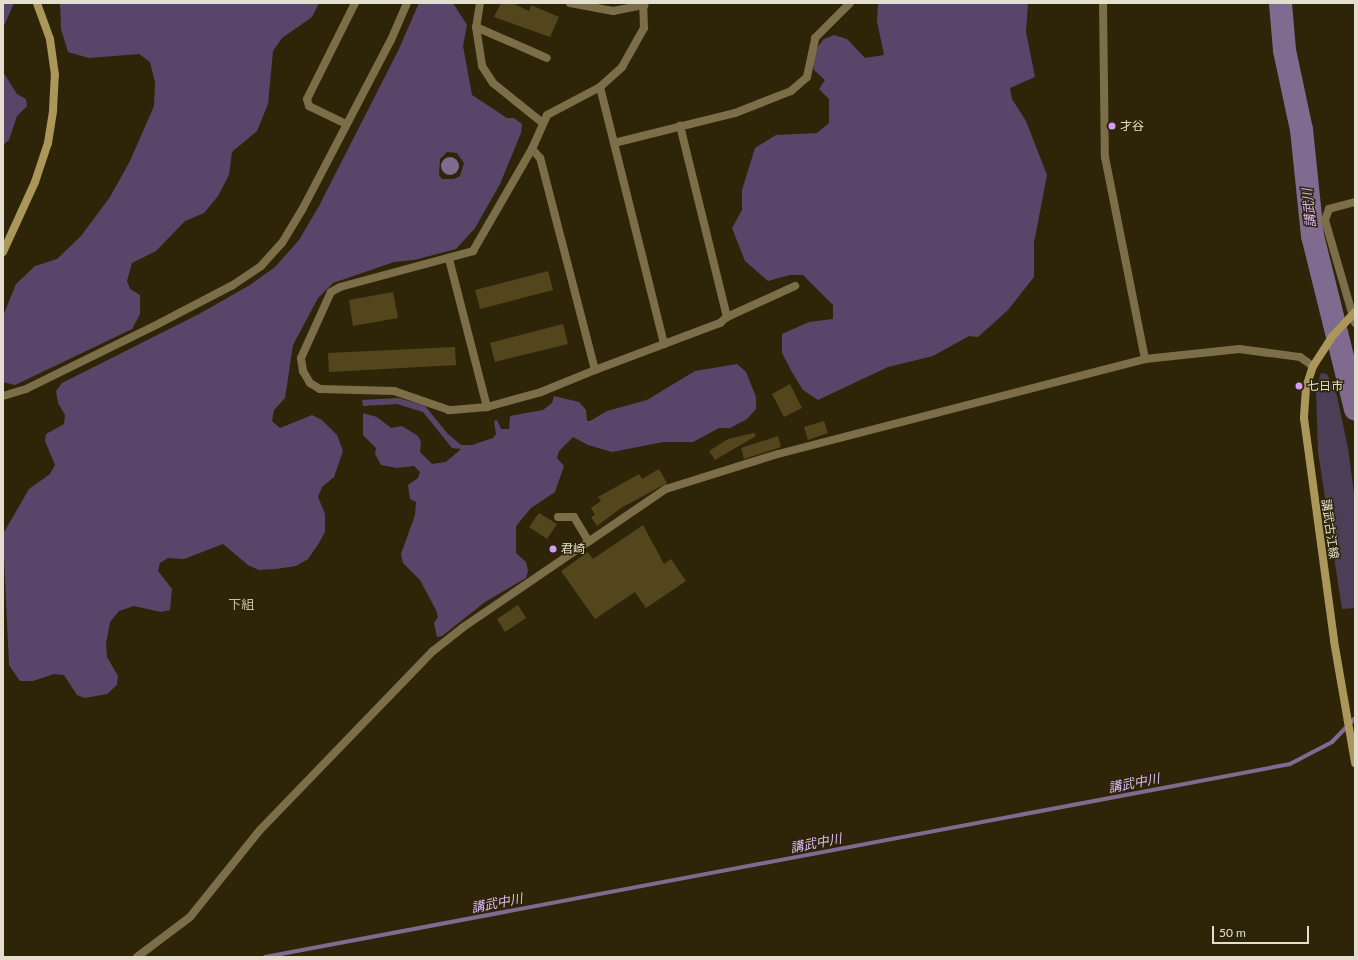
<!DOCTYPE html>
<meta charset="utf-8">
<style>
body{margin:0}
#map{position:relative;width:1358px;height:960px;overflow:hidden;background:#2e2509;font-family:Lato,"Noto Sans JP",sans-serif}
div>[style]{position:absolute}
.green>*{inset:0;background:#4c3e57}
.forest>*{inset:0;background:#594569}
.water>*{inset:0;background:#7f6a90}
.round{border-radius:50%}
.stream>*{height:4px;margin:-2px;padding:0 2px;transform-origin:2px;border-radius:2px;background:#7f6a90}
.river>*{height:23px;margin:-11.5px;padding:0 11.5px;transform-origin:11.5px;border-radius:11.5px;background:#7f6a90}
.building>*{inset:0;background:#54461c}
.street>*{height:8px;margin:-4px;padding:0 4px;transform-origin:4px;border-radius:4px;background:#7b6e49}
.secondary>*{height:8px;margin:-4px;padding:0 4px;transform-origin:4px;border-radius:4px;background:#ac975a}
.dots>*{width:11px;height:11px;translate:-50% -50%;box-sizing:border-box;border:2px solid #2e2509;border-radius:50%}
span{translate:-50% -50%;white-space:nowrap;text-align:center;line-height:1.15;-webkit-text-stroke:3px #2e2509;paint-order:stroke}
.poi-label{font-size:12px;color:#e3dece}
.left{translate:0 -50%;text-align:left}
.street-label{font-size:12px;color:#e3dece}
.water-label{font-size:13px;color:#debcfa;font-style:italic}
.neighbourhood-label{font-size:13px;color:#cabfa0}
.frame{position:absolute;inset:0;border:4px solid #e3dece;pointer-events:none}
.scale{position:absolute;left:1212px;top:926px;width:97px;height:18px;box-sizing:border-box;border:2px solid #e3dece;border-top:0;padding-left:5px;font-size:12px;line-height:14px;white-space:nowrap;color:#e3dece;-webkit-text-stroke:3px #2e2509;paint-order:stroke}
</style>
<div id="map">
<div class="green">
<div style="clip-path:polygon(1321px 373px,1327px 374px,1337px 396px,1348px 448px,1355px 501px,1355px 608px,1342px 609px,1318px 452px,1316px 390px)"></div>
</div>
<div class="forest">
<div style="clip-path:polygon(3px 3px,14px 3px,3px 28px)"></div>
<div style="clip-path:polygon(60px 3px,319px 3px,312px 17px,282px 38px,273px 51px,268px 104px,257px 131px,232px 152px,229px 175px,218px 196px,204px 213px,185px 221px,156px 251px,132px 263px,127px 281px,130px 289px,140px 295px,140px 314px,132px 329px,15px 385px,3px 382px,3px 316px,16px 284px,35px 266px,57px 259px,81px 236px,110px 197px,130px 161px,154px 106px,155px 82px,150px 62px,139px 54px,89px 58px,68px 52px,61px 29px)"></div>
<div style="clip-path:polygon(evenodd,419px 3px,453px 3px,467px 25px,463px 46px,472px 95px,507px 118px,514px 118px,522px 124px,521px 133px,500px 184px,475px 228px,456px 249px,414px 260px,394px 262px,333px 283px,318px 298px,293px 345px,285px 398px,274px 410px,272px 421px,280px 428px,312px 415px,322px 420px,337px 435px,343px 451px,334px 477px,322px 487px,318px 497px,325px 514px,325px 532px,319px 543px,308px 559px,296px 566px,276px 569px,259px 570px,248px 565px,223px 544px,184px 559px,168px 558px,160px 563px,158px 571px,172px 589px,170px 610px,161px 612px,134px 606px,119px 611px,110px 622px,106px 644px,107px 657px,118px 676px,117px 685px,107px 694px,85px 698px,77px 695px,64px 675px,54px 674px,33px 681px,20px 681px,9px 665px,3px 534px,29px 489px,50px 474px,55px 465px,45px 441px,46px 434px,64px 424px,65px 415px,58px 403px,56px 391px,62px 383px,199px 314px,250px 285px,275px 267px,299px 240px,319px 206px,398px 51px,419px 3px,447px 152px,457px 153px,464px 163px,460px 176px,454px 179px,442px 179px,439px 175px,440px 159px,447px 152px)"></div>
<div style="clip-path:polygon(878px 3px,1028px 3px,1026px 32px,1035px 77px,1010px 88px,1012px 99px,1026px 121px,1047px 175px,1034px 243px,1034px 277px,1008px 310px,978px 337px,969px 336px,933px 356px,888px 367px,818px 400px,803px 390px,793px 374px,782px 353px,782px 334px,809px 322px,833px 319px,833px 305px,803px 275px,790px 275px,768px 281px,745px 261px,732px 228px,742px 210px,742px 190px,755px 148px,776px 135px,817px 133px,829px 123px,829px 99px,819px 89px,825px 80px,814px 70px,811px 55px,824px 39px,834px 35px,847px 39px,865px 58px,884px 55px,877px 21px)"></div>
<div style="clip-path:polygon(3px 72px,17px 94px,26px 99px,27px 106px,17px 116px,9px 140px,3px 145px)"></div>
<div style="clip-path:polygon(737px 364px,746px 372px,756px 397px,756px 409px,747px 419px,730px 428px,719px 428px,693px 442px,663px 442px,612px 452px,588px 445px,573px 437px,559px 451px,557px 458px,564px 466px,555px 492px,531px 508px,516px 526px,516px 553px,526px 562px,528px 571px,526px 578px,485px 602px,442px 636px,437px 637px,434px 623px,438px 617px,436px 610px,420px 580px,403px 563px,401px 554px,415px 515px,416px 502px,410px 499px,408px 485px,418px 478px,420px 472px,414px 466px,397px 468px,381px 465px,375px 454px,376px 448px,363px 435px,363px 413px,377px 417px,391px 428px,402px 426px,418px 436px,421px 442px,420px 452px,432px 464px,446px 462px,461px 449px,452px 448px,423px 412px,397px 404px,363px 406px,362px 400px,399px 398px,425px 406px,448px 434px,461px 445px,472px 445px,493px 438px,496px 434px,494px 421px,497px 420px,501px 429px,509px 429px,510px 416px,543px 410px,552px 403px,554px 396px,579px 402px,586px 410px,587px 421px,590px 421px,607px 411px,647px 400px,695px 371px)"></div>
</div>
<div class="water">
<div class="round" style="left:441px;top:157px;width:18px;height:18px"></div>
</div>
<div class="stream">
<div style="left:265px;top:957px;width:1043px;rotate:-10.66deg"></div>
<div style="left:1290px;top:764px;width:47px;rotate:-27.6deg"></div>
<div style="left:1332px;top:742px;width:33px;rotate:-46deg"></div>
</div>
<div class="river">
<div style="left:1280px;top:3px;width:47px;rotate:85.1deg"></div>
<div style="left:1284px;top:50px;width:81px;rotate:77.9deg"></div>
<div style="left:1301px;top:129px;width:107px;rotate:84.1deg"></div>
<div style="left:1312px;top:235px;width:179px;rotate:76.1deg"></div>
</div>
<div class="building">
<div style="clip-path:polygon(501px 3px,512px 3px,529px 11px,531px 5px,559px 17px,550px 37px,494px 17px)"></div>
<div style="clip-path:polygon(548px 271px,553px 290px,480px 309px,475px 290px)"></div>
<div style="clip-path:polygon(393px 292px,398px 318px,353px 326px,349px 300px)"></div>
<div style="clip-path:polygon(563px 324px,568px 344px,495px 362px,490px 343px)"></div>
<div style="clip-path:polygon(455px 347px,456px 365px,329px 372px,328px 353px)"></div>
<div style="clip-path:polygon(790px 384px,802px 408px,784px 417px,772px 394px)"></div>
<div style="clip-path:polygon(824px 421px,828px 433px,808px 440px,804px 427px)"></div>
<div style="clip-path:polygon(754px 433px,756px 436px,715px 460px,709px 451px,728px 439px)"></div>
<div style="clip-path:polygon(778px 436px,781px 447px,744px 459px,741px 448px)"></div>
<div style="clip-path:polygon(659px 469px,667px 483px,621px 508px,597px 526px,591px 517px,595px 515px,591px 508px,601px 501px,598px 497px,639px 474px,642px 479px)"></div>
<div style="clip-path:polygon(539px 513px,557px 524px,547px 539px,529px 527px)"></div>
<div style="clip-path:polygon(643px 525px,664px 564px,671px 559px,686px 581px,646px 608px,635px 592px,595px 619px,561px 571px,588px 552px,593px 559px)"></div>
<div style="clip-path:polygon(518px 605px,526px 618px,505px 632px,497px 619px)"></div>
</div>
<div class="street">
<div style="left:480px;top:3px;width:24px;rotate:99deg"></div>
<div style="left:476px;top:27px;width:39px;rotate:81deg"></div>
<div style="left:482px;top:66px;width:20px;rotate:57deg"></div>
<div style="left:493px;top:83px;width:64px;rotate:38.7deg"></div>
<div style="left:570px;top:3px;width:44px;rotate:10.5deg"></div>
<div style="left:613px;top:11px;width:32px;rotate:-11deg"></div>
<div style="left:1103px;top:3px;width:154px;rotate:89.3deg"></div>
<div style="left:1105px;top:157px;width:206px;rotate:78.8deg"></div>
<div style="left:476px;top:27px;width:77px;rotate:23.6deg"></div>
<div style="left:600px;top:87px;width:265px;rotate:76deg"></div>
<div style="left:346px;top:124px;width:41px;rotate:-154.1deg"></div>
<div style="left:309px;top:106px;width:7px;rotate:-106deg"></div>
<div style="left:307px;top:99px;width:107px;rotate:-63.4deg"></div>
<div style="left:614px;top:143px;width:125px;rotate:-13.9deg"></div>
<div style="left:735px;top:113px;width:60px;rotate:-21.4deg"></div>
<div style="left:791px;top:91px;width:21px;rotate:-41deg"></div>
<div style="left:807px;top:77px;width:40px;rotate:-78deg"></div>
<div style="left:815px;top:38px;width:49px;rotate:-45deg"></div>
<div style="left:1355px;top:202px;width:27px;rotate:165deg"></div>
<div style="left:1329px;top:209px;width:12px;rotate:110deg"></div>
<div style="left:1325px;top:220px;width:107px;rotate:73.8deg"></div>
<div style="left:449px;top:259px;width:153px;rotate:75.6deg"></div>
<div style="left:487px;top:407px;width:56px;rotate:-15.5deg"></div>
<div style="left:541px;top:392px;width:58px;rotate:-22.2deg"></div>
<div style="left:595px;top:370px;width:219px;rotate:-104.5deg"></div>
<div style="left:540px;top:158px;width:12px;rotate:-132deg"></div>
<div style="left:727px;top:317px;width:75px;rotate:-24.5deg"></div>
<div style="left:595px;top:370px;width:134px;rotate:-20.6deg"></div>
<div style="left:720px;top:323px;width:9px;rotate:-41deg"></div>
<div style="left:727px;top:317px;width:197px;rotate:-103.8deg"></div>
<div style="left:3px;top:396px;width:24px;rotate:-17deg"></div>
<div style="left:26px;top:389px;width:149px;rotate:-26.2deg"></div>
<div style="left:160px;top:323px;width:82px;rotate:-27.5deg"></div>
<div style="left:233px;top:285px;width:34px;rotate:-34deg"></div>
<div style="left:261px;top:266px;width:31px;rotate:-48deg"></div>
<div style="left:282px;top:243px;width:39px;rotate:-59deg"></div>
<div style="left:302px;top:210px;width:192px;rotate:-62.4deg"></div>
<div style="left:391px;top:40px;width:40px;rotate:-66.6deg"></div>
<div style="left:487px;top:407px;width:38px;rotate:175deg"></div>
<div style="left:449px;top:410px;width:58px;rotate:-160.9deg"></div>
<div style="left:394px;top:391px;width:74px;rotate:-178.5deg"></div>
<div style="left:320px;top:389px;width:12px;rotate:-149deg"></div>
<div style="left:310px;top:383px;width:14px;rotate:-120deg"></div>
<div style="left:303px;top:371px;width:13px;rotate:-99deg"></div>
<div style="left:301px;top:358px;width:72px;rotate:-65.6deg"></div>
<div style="left:331px;top:292px;width:10px;rotate:-29deg"></div>
<div style="left:340px;top:287px;width:138px;rotate:-15.1deg"></div>
<div style="left:473px;top:251px;width:118px;rotate:-60deg"></div>
<div style="left:532px;top:149px;width:37px;rotate:-66deg"></div>
<div style="left:547px;top:115px;width:60px;rotate:-27.8deg"></div>
<div style="left:600px;top:87px;width:30px;rotate:-42deg"></div>
<div style="left:622px;top:67px;width:45px;rotate:-60.6deg"></div>
<div style="left:644px;top:28px;width:25px;rotate:-92deg"></div>
<div style="left:558px;top:517px;width:16px"></div>
<div style="left:574px;top:517px;width:27px;rotate:59deg"></div>
<div style="left:137px;top:957px;width:66px;rotate:-37deg"></div>
<div style="left:190px;top:917px;width:112px;rotate:-51.2deg"></div>
<div style="left:260px;top:830px;width:249px;rotate:-46deg"></div>
<div style="left:433px;top:651px;width:37px;rotate:-38deg"></div>
<div style="left:462px;top:628px;width:247px;rotate:-34.3deg"></div>
<div style="left:666px;top:489px;width:117px;rotate:-17.4deg"></div>
<div style="left:778px;top:454px;width:379px;rotate:-14.5deg"></div>
<div style="left:1145px;top:359px;width:95px;rotate:-6.1deg"></div>
<div style="left:1239px;top:349px;width:62px;rotate:7.5deg"></div>
<div style="left:1300px;top:357px;width:16px;rotate:35deg"></div>
</div>
<div class="secondary">
<div style="left:3px;top:252px;width:77px;rotate:-65.4deg"></div>
<div style="left:35px;top:182px;width:41px;rotate:-71.6deg"></div>
<div style="left:48px;top:143px;width:33px;rotate:-81deg"></div>
<div style="left:53px;top:110px;width:35px;rotate:-87deg"></div>
<div style="left:55px;top:75px;width:36px;rotate:-98deg"></div>
<div style="left:50px;top:39px;width:38px;rotate:-110deg"></div>
<div style="left:1355px;top:312px;width:34px;rotate:133deg"></div>
<div style="left:1332px;top:337px;width:35px;rotate:123deg"></div>
<div style="left:1313px;top:366px;width:23px;rotate:108deg"></div>
<div style="left:1306px;top:388px;width:30px;rotate:94deg"></div>
<div style="left:1304px;top:418px;width:225px;rotate:82.3deg"></div>
<div style="left:1334px;top:641px;width:124px;rotate:80.2deg"></div>
</div>
<div class="dots">
<div style="left:1112px;top:126px;background:#d39cfc"></div>
<div style="left:1299px;top:386px;background:#d39cfc"></div>
<div style="left:553px;top:549px;background:#d39cfc"></div>
</div>
<div class="poi-label">
<span class="left" style="left:1120px;top:126px">才谷</span>
<span class="left" style="left:1307px;top:386px">七日市</span>
<span class="left" style="left:561px;top:549px">君崎</span>
</div>
<div class="street-label">
<span style="left:1330px;top:529px;rotate:82deg">講武古江線</span>
</div>
<div class="water-label">
<span style="left:1309px;top:208px;rotate:-96deg">講武川</span>
<span style="left:1134px;top:783px;rotate:-11deg">講武中川</span>
<span style="left:816px;top:843px;rotate:-11deg">講武中川</span>
<span style="left:497px;top:903px;rotate:-11deg">講武中川</span>
</div>
<div class="neighbourhood-label">
<span style="left:241px;top:604px">下組</span>
</div>
<div class="frame"></div>
<div class="scale">50 m</div>
</div>
